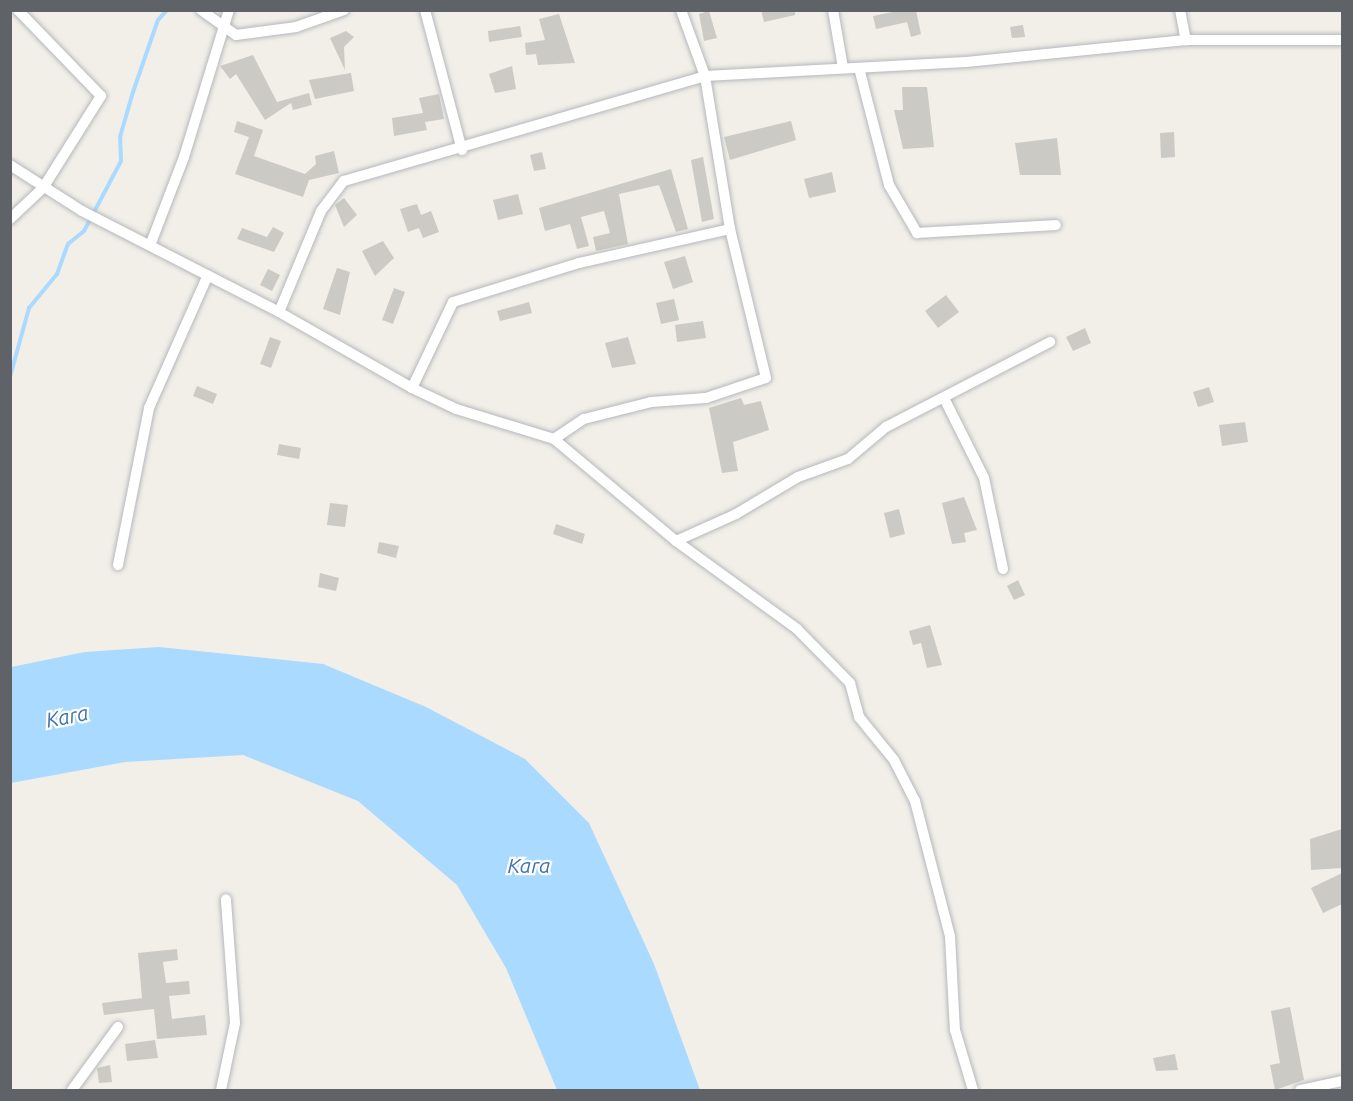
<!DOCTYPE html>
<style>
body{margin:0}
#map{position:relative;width:1353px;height:1101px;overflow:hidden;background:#f1efe8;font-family:Ubuntu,sans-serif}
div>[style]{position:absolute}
.water>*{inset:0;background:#aadaff}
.stream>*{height:4px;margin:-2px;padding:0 2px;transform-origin:2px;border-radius:2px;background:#aadaff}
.building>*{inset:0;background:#cccac5}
.roads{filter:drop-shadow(0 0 2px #b5b8bc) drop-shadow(0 0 2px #b5b8bc)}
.street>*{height:10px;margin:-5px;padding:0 5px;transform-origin:5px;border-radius:5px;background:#fff}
span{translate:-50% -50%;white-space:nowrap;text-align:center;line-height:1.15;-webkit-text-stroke:4.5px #fff;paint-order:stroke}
.water-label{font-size:21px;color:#4174aa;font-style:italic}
.frame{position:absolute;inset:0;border:12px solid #5f6368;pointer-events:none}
</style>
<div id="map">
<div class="water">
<div style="clip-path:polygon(159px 647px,323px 664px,426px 707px,525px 759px,589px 823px,654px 964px,700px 1090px,557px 1090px,506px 968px,457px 885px,358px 801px,243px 755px,125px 762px,11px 783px,11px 667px,85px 652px)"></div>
</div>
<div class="stream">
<div style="left:10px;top:377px;width:72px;rotate:-74.6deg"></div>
<div style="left:29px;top:308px;width:44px;rotate:-50.5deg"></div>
<div style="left:57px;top:274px;width:32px;rotate:-70deg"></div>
<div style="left:68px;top:244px;width:21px;rotate:-39deg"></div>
<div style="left:84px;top:231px;width:79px;rotate:-62.1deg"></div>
<div style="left:121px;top:161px;width:24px;rotate:-92deg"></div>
<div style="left:120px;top:137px;width:47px;rotate:-73.9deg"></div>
<div style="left:133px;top:92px;width:76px;rotate:-70.9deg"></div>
<div style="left:158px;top:20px;width:13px;rotate:-48deg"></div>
</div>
<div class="building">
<div style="clip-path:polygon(761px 10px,795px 10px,795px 15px,764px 22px)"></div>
<div style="clip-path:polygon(902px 10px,916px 10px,921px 34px,911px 37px,907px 22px,876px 29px,873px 16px)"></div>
<div style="clip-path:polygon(709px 11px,717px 38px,704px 41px,699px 14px)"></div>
<div style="clip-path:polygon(559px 14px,575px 63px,538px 65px,536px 54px,526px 55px,525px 43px,545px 40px,539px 19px)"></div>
<div style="clip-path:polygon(1023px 25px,1025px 37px,1012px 38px,1010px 27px)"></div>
<div style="clip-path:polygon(520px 26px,522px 37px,489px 42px,488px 31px)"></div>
<div style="clip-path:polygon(346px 31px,354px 37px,344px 47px,345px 70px,330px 38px)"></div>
<div style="clip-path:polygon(253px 55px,277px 102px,309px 93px,312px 105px,293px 110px,291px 103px,265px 120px,236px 74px,230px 79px,220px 66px)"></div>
<div style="clip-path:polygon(512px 66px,516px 89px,495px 93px,489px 74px)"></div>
<div style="clip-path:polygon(351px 73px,354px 91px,315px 99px,309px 80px)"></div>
<div style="clip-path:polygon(902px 87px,927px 87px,934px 147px,903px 149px,894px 110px,903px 110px)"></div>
<div style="clip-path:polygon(439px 94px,444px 119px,425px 122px,427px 130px,394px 136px,392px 118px,423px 113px,419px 98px)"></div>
<div style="clip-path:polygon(237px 121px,263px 130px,254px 156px,305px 174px,316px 164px,315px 156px,334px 151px,339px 173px,309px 180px,303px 197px,235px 174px,249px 137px,234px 132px)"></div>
<div style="clip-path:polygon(791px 121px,796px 140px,730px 160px,724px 137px)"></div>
<div style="clip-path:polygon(1174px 132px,1175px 157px,1161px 158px,1160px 133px)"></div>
<div style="clip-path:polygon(1057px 138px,1061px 175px,1020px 175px,1015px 143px)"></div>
<div style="clip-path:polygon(542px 152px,546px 169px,534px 171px,530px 155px)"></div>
<div style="clip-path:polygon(703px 157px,714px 219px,702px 222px,691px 160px)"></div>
<div style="clip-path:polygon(671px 169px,688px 229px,676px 232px,659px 185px,619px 194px,628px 244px,596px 251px,593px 237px,610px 233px,604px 211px,581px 217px,589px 246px,577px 249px,570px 224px,545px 231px,539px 208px)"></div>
<div style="clip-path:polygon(832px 172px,836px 192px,809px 198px,804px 179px)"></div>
<div style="clip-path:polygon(518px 194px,523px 214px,498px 220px,493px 200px)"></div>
<div style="clip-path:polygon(344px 198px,357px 215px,344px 227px,335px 205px)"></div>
<div style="clip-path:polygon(417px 204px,421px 215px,431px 211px,439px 232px,423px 238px,419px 228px,408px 232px,400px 209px)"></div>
<div style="clip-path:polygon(273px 227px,284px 233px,274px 252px,237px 239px,242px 228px,267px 237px)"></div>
<div style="clip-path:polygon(383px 241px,394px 258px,375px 276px,362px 251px)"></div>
<div style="clip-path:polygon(685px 256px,693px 282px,673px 289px,664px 262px)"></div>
<div style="clip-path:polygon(337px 268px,350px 272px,340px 315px,323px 309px)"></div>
<div style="clip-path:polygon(268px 269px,280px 275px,272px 291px,260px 285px)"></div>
<div style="clip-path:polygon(394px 288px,405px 292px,393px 324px,382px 320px)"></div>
<div style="clip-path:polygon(946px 295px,959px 312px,938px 328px,925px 311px)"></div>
<div style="clip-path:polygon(674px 299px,679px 320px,661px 324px,656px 303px)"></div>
<div style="clip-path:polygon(529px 302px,532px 313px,500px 321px,497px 311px)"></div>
<div style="clip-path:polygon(703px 321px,706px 338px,677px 342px,675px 325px)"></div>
<div style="clip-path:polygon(1085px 328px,1091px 343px,1073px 351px,1066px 337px)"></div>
<div style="clip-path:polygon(270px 337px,281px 341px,271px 368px,260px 364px)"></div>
<div style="clip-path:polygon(628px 337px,636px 364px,612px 368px,605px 343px)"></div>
<div style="clip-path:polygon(197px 386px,217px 394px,213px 404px,193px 396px)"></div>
<div style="clip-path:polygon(1209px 387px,1214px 402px,1198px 407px,1193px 392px)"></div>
<div style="clip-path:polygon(741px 398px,744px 405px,761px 401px,769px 430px,733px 442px,738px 471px,722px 473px,709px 408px)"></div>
<div style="clip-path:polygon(1245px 422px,1248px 442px,1222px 446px,1219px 425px)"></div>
<div style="clip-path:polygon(279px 444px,301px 448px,299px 459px,277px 455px)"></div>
<div style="clip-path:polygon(964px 497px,977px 530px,964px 533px,966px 542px,952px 544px,942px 503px)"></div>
<div style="clip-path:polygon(330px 503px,348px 505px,345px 527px,327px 525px)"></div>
<div style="clip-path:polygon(899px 509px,905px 534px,890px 538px,884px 513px)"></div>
<div style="clip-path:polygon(556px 524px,585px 534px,582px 544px,553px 534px)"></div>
<div style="clip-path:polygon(379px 542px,399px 546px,396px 558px,377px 553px)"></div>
<div style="clip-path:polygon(320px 573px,339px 578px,336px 591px,318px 587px)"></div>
<div style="clip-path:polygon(1018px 580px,1025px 595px,1014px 600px,1007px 586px)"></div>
<div style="clip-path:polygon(930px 625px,942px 665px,927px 668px,921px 643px,913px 645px,909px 631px)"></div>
<div style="clip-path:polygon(1342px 829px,1342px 868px,1311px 870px,1310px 839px)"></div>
<div style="clip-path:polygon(1342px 873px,1342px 904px,1323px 913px,1311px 888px)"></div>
<div style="clip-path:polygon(177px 949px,178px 960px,163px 962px,166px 983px,189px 981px,190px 994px,169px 996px,172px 1019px,205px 1015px,207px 1035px,157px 1039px,154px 1009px,104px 1015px,102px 1003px,142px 998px,138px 953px)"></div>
<div style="clip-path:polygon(1290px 1007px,1304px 1080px,1275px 1090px,1270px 1065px,1280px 1063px,1271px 1011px)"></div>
<div style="clip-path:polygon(155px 1040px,158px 1058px,127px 1061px,125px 1044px)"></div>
<div style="clip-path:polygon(1175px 1054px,1178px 1070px,1156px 1071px,1153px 1058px)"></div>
<div style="clip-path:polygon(110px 1065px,112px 1082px,99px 1083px,97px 1068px)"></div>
</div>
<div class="roads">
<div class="street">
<div style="left:201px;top:10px;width:43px;rotate:35.5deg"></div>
<div style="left:236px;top:35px;width:61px;rotate:-7.6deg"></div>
<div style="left:296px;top:27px;width:51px;rotate:-19.5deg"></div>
<div style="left:425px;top:10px;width:145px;rotate:75.2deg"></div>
<div style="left:833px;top:10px;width:59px;rotate:80.2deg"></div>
<div style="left:1180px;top:10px;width:31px;rotate:79deg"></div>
<div style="left:859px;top:68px;width:121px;rotate:75.6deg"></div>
<div style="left:889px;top:185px;width:56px;rotate:59.7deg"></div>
<div style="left:917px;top:233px;width:139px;rotate:-3.3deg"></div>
<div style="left:10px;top:165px;width:85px;rotate:32.6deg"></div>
<div style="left:82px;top:211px;width:221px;rotate:27.1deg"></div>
<div style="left:279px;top:312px;width:153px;rotate:29.7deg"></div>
<div style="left:412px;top:388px;width:49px;rotate:25.5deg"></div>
<div style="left:456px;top:409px;width:102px;rotate:17deg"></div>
<div style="left:554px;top:439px;width:159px;rotate:39.9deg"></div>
<div style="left:676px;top:541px;width:150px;rotate:36deg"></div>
<div style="left:797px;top:629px;width:76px;rotate:45.5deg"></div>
<div style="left:850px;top:683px;width:35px;rotate:75deg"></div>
<div style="left:859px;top:717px;width:55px;rotate:50.9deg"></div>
<div style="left:894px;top:760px;width:46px;rotate:62.9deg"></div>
<div style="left:915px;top:801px;width:139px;rotate:75.5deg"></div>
<div style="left:950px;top:936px;width:94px;rotate:87deg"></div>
<div style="left:955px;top:1030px;width:63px;rotate:73.3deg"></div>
<div style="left:10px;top:219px;width:45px;rotate:-43.2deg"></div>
<div style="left:43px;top:188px;width:109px;rotate:-57.8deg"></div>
<div style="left:101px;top:96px;width:120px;rotate:-134deg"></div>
<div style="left:151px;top:243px;width:92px;rotate:-69deg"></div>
<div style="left:184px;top:157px;width:154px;rotate:-73deg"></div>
<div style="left:279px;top:312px;width:109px;rotate:-67.4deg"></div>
<div style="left:321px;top:211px;width:38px;rotate:-53deg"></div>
<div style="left:344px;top:181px;width:376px;rotate:-16.2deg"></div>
<div style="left:705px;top:76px;width:261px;rotate:-3.1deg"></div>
<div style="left:966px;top:62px;width:221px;rotate:-5.7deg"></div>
<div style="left:1186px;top:40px;width:156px"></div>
<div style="left:412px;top:388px;width:95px;rotate:-64.5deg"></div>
<div style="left:453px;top:302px;width:132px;rotate:-17.2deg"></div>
<div style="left:579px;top:263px;width:155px;rotate:-12.7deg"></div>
<div style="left:944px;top:398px;width:89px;rotate:63.4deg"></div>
<div style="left:984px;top:478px;width:93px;rotate:78.2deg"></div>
<div style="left:554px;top:439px;width:36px;rotate:-34deg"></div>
<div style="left:584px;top:419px;width:69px;rotate:-14.2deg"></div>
<div style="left:651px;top:402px;width:55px;rotate:-4.2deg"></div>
<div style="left:706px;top:398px;width:63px;rotate:-18.4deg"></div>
<div style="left:766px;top:378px;width:153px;rotate:-103.6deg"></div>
<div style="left:730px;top:229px;width:155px;rotate:-99.3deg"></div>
<div style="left:705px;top:76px;width:70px;rotate:-110deg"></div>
<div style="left:676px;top:541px;width:66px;rotate:-24.2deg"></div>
<div style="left:736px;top:514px;width:72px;rotate:-30.8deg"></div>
<div style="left:798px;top:477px;width:53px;rotate:-19.8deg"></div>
<div style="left:848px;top:459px;width:50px;rotate:-40.1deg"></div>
<div style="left:886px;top:427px;width:185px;rotate:-27.4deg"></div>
<div style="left:118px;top:565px;width:160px;rotate:-78.8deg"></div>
<div style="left:149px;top:408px;width:145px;rotate:-66.1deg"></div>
<div style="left:72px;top:1090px;width:78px;rotate:-53.9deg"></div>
<div style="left:221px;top:1090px;width:68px;rotate:-78.2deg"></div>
<div style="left:235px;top:1023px;width:124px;rotate:-94.2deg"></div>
<div style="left:1300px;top:1090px;width:43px;rotate:-12.1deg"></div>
</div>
</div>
<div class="water-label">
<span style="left:67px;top:716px;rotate:-11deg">Kara</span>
<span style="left:529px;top:865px">Kara</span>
</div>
<div class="frame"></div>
</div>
